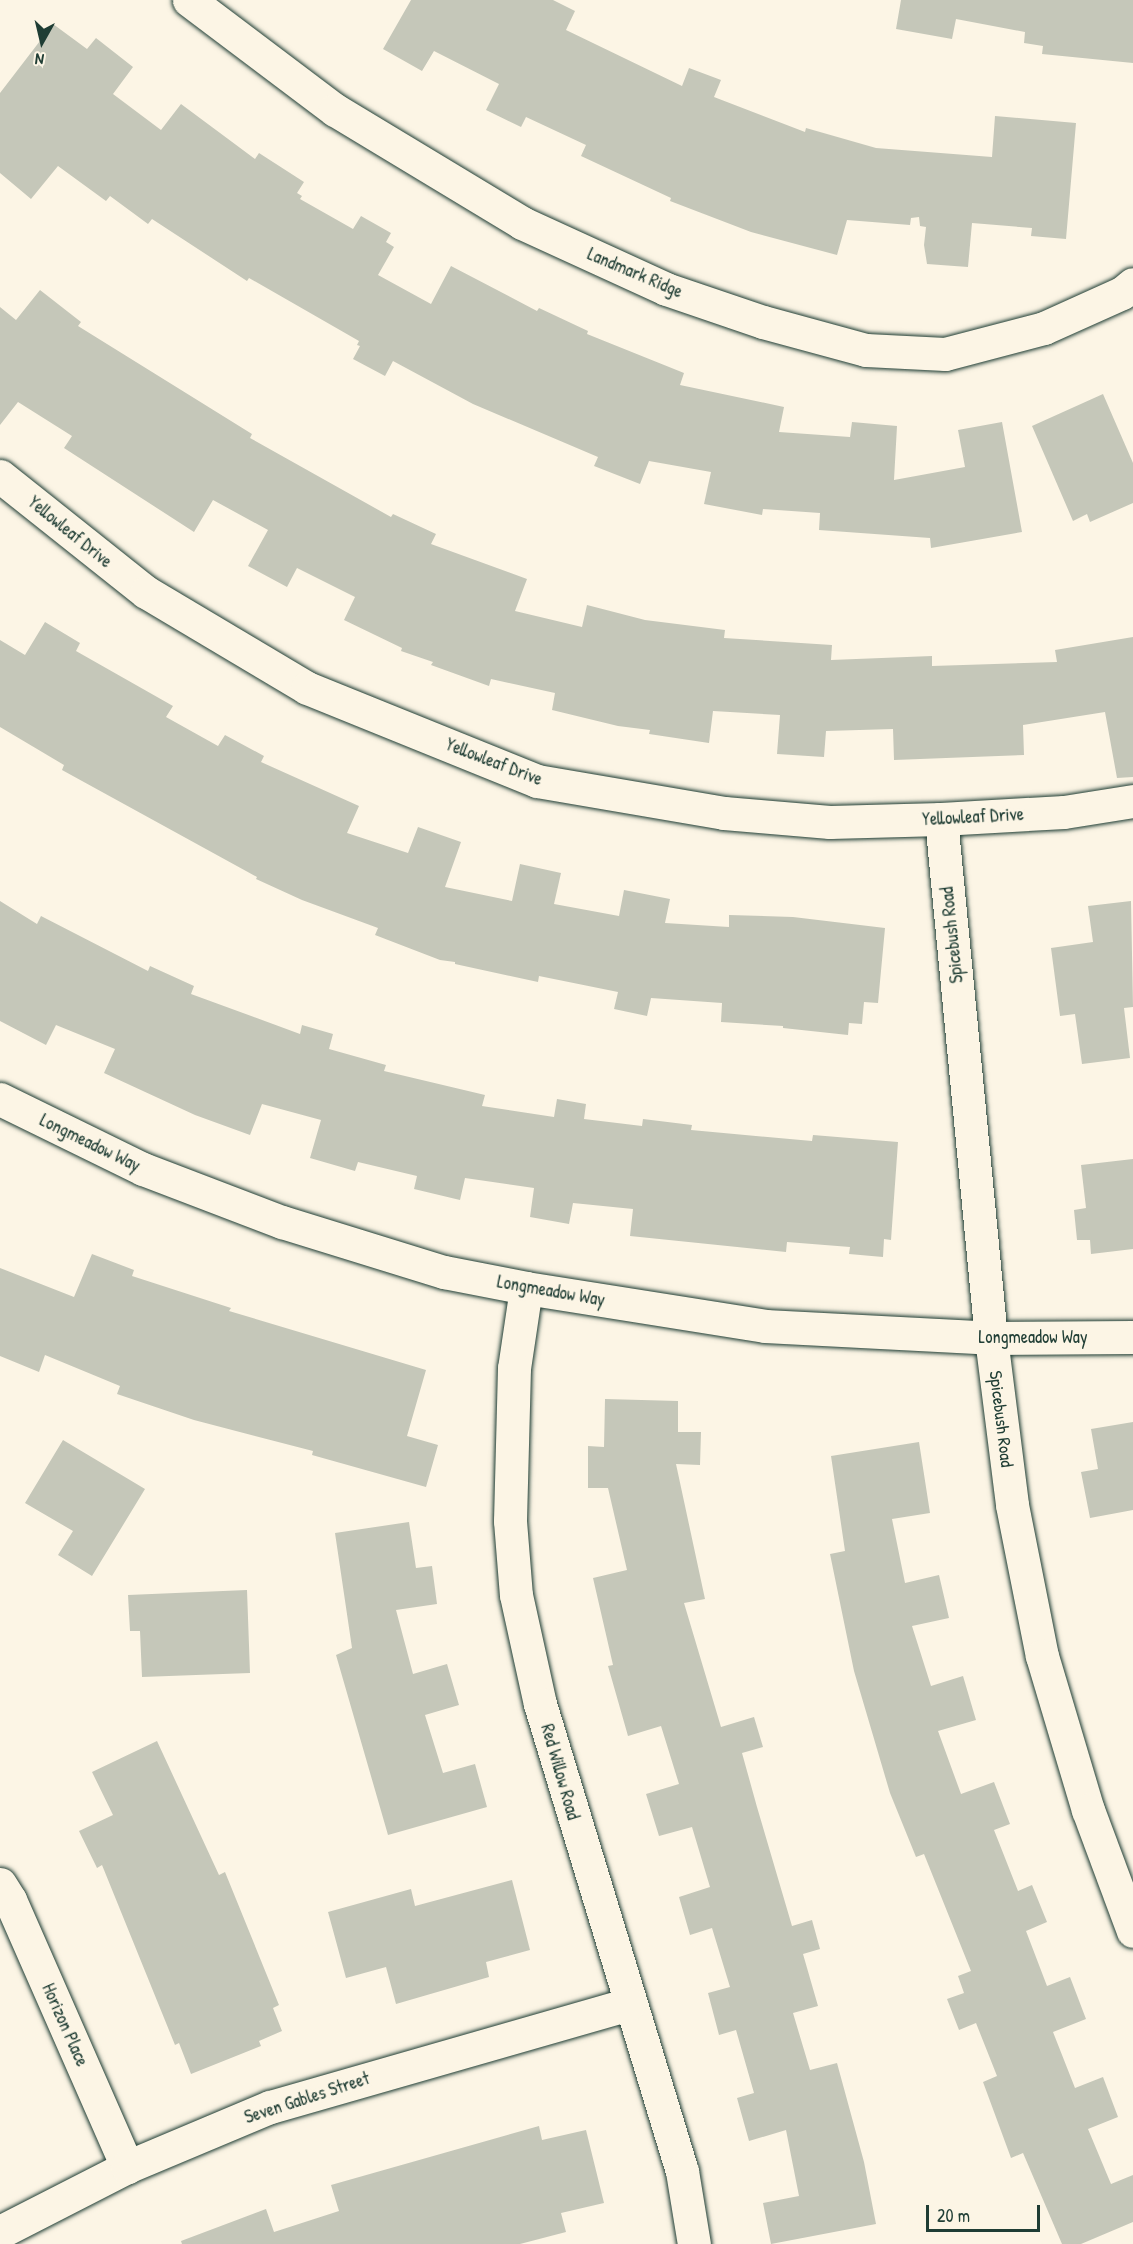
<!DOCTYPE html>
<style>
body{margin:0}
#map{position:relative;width:1133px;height:2244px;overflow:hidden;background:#fcf5e5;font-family:"Patrick Hand",sans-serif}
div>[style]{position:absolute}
.building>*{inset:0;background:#c5c7b9}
.roads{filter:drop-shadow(0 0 2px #1f3d34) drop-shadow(0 0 2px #1f3d34)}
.minor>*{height:33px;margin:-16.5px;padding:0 16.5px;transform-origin:16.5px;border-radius:16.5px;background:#fcf5e5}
span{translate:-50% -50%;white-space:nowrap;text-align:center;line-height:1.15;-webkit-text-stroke:6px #fcf5e5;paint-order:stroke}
.street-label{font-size:18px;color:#1f3d34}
.north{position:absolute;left:12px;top:12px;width:60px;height:60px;-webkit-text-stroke:4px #fcf5e5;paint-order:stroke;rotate:188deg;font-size:16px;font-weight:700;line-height:24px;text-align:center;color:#1f3d34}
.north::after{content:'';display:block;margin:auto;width:21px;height:27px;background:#1f3d34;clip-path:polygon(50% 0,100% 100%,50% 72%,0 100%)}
.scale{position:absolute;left:926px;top:2205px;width:114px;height:27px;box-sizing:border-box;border:3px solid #1f3d34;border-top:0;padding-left:8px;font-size:18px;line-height:21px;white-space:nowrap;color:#1f3d34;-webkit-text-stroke:4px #fcf5e5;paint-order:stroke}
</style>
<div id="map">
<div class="building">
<div style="clip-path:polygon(411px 0,553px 0,575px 11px,566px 30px,682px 86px,689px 68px,721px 80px,714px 97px,805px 132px,806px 128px,876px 148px,992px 157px,995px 116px,1076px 123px,1066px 239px,1031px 236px,1032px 228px,972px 223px,968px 267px,927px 264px,924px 245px,926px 227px,920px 226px,919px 217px,911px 218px,910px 225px,847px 220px,837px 255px,751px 232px,670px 201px,671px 198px,581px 156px,586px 145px,526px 117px,521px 127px,486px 110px,499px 84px,434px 51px,422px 71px,383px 49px)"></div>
<div style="clip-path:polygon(901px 0,1133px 0,1133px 63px,1042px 54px,1043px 46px,1024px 43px,1025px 32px,956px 19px,952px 39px,896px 29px)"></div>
<div style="clip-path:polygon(53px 24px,87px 49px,96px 38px,133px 67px,113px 94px,161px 130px,181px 104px,255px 159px,259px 153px,304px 182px,297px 193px,302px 196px,300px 199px,353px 229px,361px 216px,391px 233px,386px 242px,394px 247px,378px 275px,431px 304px,451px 266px,537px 311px,539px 308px,588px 331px,587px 334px,684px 373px,680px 385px,784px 407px,779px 432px,850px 437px,852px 422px,897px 426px,894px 480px,965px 467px,958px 430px,1002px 422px,1022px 532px,931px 548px,930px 538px,819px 530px,820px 513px,763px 509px,762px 515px,704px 504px,711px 472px,649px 461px,640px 484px,594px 466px,598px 457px,473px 404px,393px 361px,385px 376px,353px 359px,360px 346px,357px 345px,359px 341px,249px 278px,247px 281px,152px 219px,148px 224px,110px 196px,106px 201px,58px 166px,31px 199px,0 173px,0 93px)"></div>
<div style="clip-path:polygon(40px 290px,81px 322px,78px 326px,252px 434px,250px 438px,391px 517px,393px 514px,436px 534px,431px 544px,527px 579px,515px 611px,582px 627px,587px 605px,645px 620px,725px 630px,724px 638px,832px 645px,831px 660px,932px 656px,932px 666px,1057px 662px,1055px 650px,1133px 637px,1133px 777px,1117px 778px,1105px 712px,1023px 725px,1024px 755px,894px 760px,893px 729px,826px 731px,824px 757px,777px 754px,780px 715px,713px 711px,709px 743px,649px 734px,650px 730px,618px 726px,552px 710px,555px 693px,491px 679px,489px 686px,431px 665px,433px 662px,401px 651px,402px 648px,344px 620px,355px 597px,297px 568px,287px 587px,248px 566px,268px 530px,213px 500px,194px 532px,64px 448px,72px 436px,18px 402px,0 425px,0 307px,16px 320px)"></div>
<div style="clip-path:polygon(1103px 394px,1133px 463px,1133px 503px,1090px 522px,1087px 514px,1073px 521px,1032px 426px)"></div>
<div style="clip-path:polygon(45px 622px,80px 643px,76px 651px,173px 706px,166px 717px,218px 746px,225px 735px,264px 756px,261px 762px,359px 806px,347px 833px,408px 853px,418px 827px,461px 842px,445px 887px,512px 901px,520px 864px,561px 873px,554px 904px,619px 916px,624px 890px,670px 899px,665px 923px,729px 927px,729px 915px,793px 917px,885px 928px,878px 1003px,864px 1002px,862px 1024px,849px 1023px,848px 1035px,783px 1028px,783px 1026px,721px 1022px,722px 1003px,651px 998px,647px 1016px,614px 1009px,618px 992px,539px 976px,538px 982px,455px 964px,455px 962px,440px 960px,375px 935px,378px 928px,302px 900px,256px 879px,257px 877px,62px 770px,64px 765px,0 727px,0 640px,25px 655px)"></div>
<div style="clip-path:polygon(0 901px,37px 924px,41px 916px,148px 971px,150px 966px,194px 986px,191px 994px,300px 1034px,302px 1025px,333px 1034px,329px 1049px,386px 1065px,384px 1071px,485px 1095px,482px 1106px,554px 1117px,557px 1099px,586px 1104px,584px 1119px,642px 1126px,643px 1119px,692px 1125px,691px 1130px,812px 1141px,813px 1135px,898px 1142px,891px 1240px,884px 1239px,883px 1257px,849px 1254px,850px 1247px,787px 1242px,786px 1252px,630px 1236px,633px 1209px,573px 1203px,569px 1224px,530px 1217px,534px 1188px,465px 1178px,460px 1200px,414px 1189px,417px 1176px,358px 1162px,355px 1171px,310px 1158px,321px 1120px,262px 1104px,250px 1135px,195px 1115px,104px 1073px,115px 1049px,56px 1025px,46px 1045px,0 1021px)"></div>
<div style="clip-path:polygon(1131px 901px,1133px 1007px,1124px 1008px,1130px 1058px,1082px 1064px,1075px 1014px,1060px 1016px,1051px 948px,1093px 942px,1088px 906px)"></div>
<div style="clip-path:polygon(1133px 1159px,1133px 1249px,1091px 1254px,1090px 1240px,1077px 1240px,1074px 1210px,1086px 1208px,1081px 1165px)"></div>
<div style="clip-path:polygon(92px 1254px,134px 1270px,132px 1276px,231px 1308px,229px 1311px,426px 1370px,407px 1436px,438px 1445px,426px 1487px,312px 1455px,313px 1451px,194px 1420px,117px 1394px,120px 1386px,45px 1355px,39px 1372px,0 1356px,0 1268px,74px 1297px)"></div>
<div style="clip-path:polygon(605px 1399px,678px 1401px,678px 1432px,701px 1432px,700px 1465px,676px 1464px,705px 1599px,684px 1603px,721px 1727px,754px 1717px,763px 1747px,742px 1753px,757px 1807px,792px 1926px,812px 1920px,820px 1949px,803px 1954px,818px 2006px,793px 2013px,810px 2070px,837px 2063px,864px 2162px,876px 2224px,771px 2244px,763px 2203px,799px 2196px,786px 2130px,749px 2141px,737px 2098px,754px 2093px,736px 2030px,719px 2035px,708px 1993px,730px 1987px,712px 1928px,690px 1935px,679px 1897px,710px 1887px,692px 1827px,659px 1836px,646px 1794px,679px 1784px,661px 1726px,628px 1736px,608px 1666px,613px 1665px,593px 1578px,627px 1570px,608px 1488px,588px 1488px,588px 1446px,604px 1447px)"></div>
<div style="clip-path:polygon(1133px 1422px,1133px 1510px,1090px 1518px,1081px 1472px,1098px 1469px,1091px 1429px)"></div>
<div style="clip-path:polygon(63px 1440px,145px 1489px,92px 1576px,58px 1555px,73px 1531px,25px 1503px)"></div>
<div style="clip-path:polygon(919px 1442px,930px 1513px,892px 1519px,905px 1583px,939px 1575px,949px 1618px,912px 1626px,931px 1686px,963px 1676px,976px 1720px,938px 1731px,961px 1794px,994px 1782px,1010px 1824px,994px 1830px,1018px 1891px,1032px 1885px,1047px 1922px,1026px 1931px,1047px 1986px,1070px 1977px,1086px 2019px,1053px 2032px,1075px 2088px,1103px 2077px,1118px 2117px,1088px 2129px,1111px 2184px,1133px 2175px,1133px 2222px,1081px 2244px,1062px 2244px,1023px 2153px,1011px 2158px,983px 2082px,997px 2076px,976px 2023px,959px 2030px,947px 1999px,964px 1993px,958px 1976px,971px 1971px,924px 1854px,916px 1857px,890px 1793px,854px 1671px,830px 1554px,845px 1551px,831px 1456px)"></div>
<div style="clip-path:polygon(409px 1522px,416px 1568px,432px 1566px,437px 1604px,396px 1610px,413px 1674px,447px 1664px,459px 1705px,425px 1715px,443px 1773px,475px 1764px,487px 1807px,388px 1835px,336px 1655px,352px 1648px,335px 1533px)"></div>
<div style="clip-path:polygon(247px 1590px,250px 1673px,142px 1677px,140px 1631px,130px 1631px,128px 1595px)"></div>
<div style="clip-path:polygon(157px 1741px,219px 1875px,225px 1872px,279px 2005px,273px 2008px,282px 2031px,259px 2041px,261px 2046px,191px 2074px,179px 2043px,175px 2045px,102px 1865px,97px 1868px,79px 1831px,113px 1815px,92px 1772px)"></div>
<div style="clip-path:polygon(512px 1880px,530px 1950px,486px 1962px,489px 1977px,396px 2004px,386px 1967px,346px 1978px,328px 1912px,411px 1889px,415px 1906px)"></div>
<div style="clip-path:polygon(539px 2126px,542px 2140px,586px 2130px,604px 2203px,561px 2213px,566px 2232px,520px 2244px,182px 2244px,181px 2241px,266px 2209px,274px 2232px,339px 2211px,331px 2185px)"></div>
</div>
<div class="roads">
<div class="minor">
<div style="left:189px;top:0;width:183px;rotate:37deg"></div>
<div style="left:335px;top:110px;width:218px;rotate:31.1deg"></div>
<div style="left:522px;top:223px;width:158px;rotate:24.6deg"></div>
<div style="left:666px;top:289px;width:102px;rotate:18.8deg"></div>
<div style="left:763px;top:322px;width:107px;rotate:15.2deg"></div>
<div style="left:866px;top:350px;width:79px;rotate:2.9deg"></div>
<div style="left:945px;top:354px;width:102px;rotate:-14.7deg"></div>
<div style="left:1044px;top:328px;width:85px;rotate:-24.2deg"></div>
<div style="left:1122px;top:293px;width:14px;rotate:-39deg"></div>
<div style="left:0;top:476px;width:186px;rotate:38.5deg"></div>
<div style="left:146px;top:592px;width:187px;rotate:30.8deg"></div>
<div style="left:307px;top:688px;width:248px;rotate:22deg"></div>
<div style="left:537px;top:781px;width:190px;rotate:9.7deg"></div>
<div style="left:724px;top:813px;width:106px;rotate:4.9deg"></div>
<div style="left:830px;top:822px;width:111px;rotate:-1.5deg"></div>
<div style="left:941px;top:819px;width:123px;rotate:-3.3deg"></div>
<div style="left:1064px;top:812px;width:70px;rotate:-9.1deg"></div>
<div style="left:941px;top:819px;width:521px;rotate:84.5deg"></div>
<div style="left:991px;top:1338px;width:168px;rotate:82.8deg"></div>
<div style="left:1012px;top:1505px;width:154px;rotate:78.8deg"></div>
<div style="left:1042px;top:1656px;width:161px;rotate:73.4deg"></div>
<div style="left:1088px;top:1810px;width:129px;rotate:69.6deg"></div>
<div style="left:0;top:1099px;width:159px;rotate:26.1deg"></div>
<div style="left:143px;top:1169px;width:149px;rotate:20.9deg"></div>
<div style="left:282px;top:1222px;width:170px;rotate:17.2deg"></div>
<div style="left:444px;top:1272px;width:84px;rotate:11deg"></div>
<div style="left:526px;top:1288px;width:242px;rotate:9deg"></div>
<div style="left:765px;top:1326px;width:226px;rotate:3deg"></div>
<div style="left:991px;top:1338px;width:142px;rotate:-0.4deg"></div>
<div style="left:526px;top:1288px;width:81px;rotate:98.5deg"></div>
<div style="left:514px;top:1368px;width:153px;rotate:91.5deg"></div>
<div style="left:510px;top:1521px;width:74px;rotate:85.4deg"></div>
<div style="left:516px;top:1595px;width:112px;rotate:77.6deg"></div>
<div style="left:540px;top:1704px;width:488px;rotate:73.1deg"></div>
<div style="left:682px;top:2171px;width:74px;rotate:80.7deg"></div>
<div style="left:0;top:1884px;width:19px;rotate:58deg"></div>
<div style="left:10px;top:1900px;width:292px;rotate:66.3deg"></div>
<div style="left:0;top:2232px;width:143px;rotate:-27.1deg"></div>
<div style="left:127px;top:2167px;width:155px;rotate:-22.8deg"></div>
<div style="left:270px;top:2107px;width:373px;rotate:-16deg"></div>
</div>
</div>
<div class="street-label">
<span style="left:635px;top:273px;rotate:23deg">Landmark Ridge</span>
<span style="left:70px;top:532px;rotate:39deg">Yellowleaf Drive</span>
<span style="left:494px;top:762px;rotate:21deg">Yellowleaf Drive</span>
<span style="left:973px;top:817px;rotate:-3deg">Yellowleaf Drive</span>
<span style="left:952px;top:935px;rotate:-96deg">Spicebush Road</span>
<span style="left:90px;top:1143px;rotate:26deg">Longmeadow Way</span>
<span style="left:551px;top:1291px;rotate:10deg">Longmeadow Way</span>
<span style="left:1033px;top:1337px">Longmeadow Way</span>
<span style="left:1001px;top:1419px;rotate:83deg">Spicebush Road</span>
<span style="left:560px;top:1772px;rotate:74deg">Red Willow Road</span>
<span style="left:65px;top:2025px;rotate:66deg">Horizon Place</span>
<span style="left:307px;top:2098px;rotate:-18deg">Seven Gables Street</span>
</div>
<div class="north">N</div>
<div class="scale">20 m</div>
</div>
